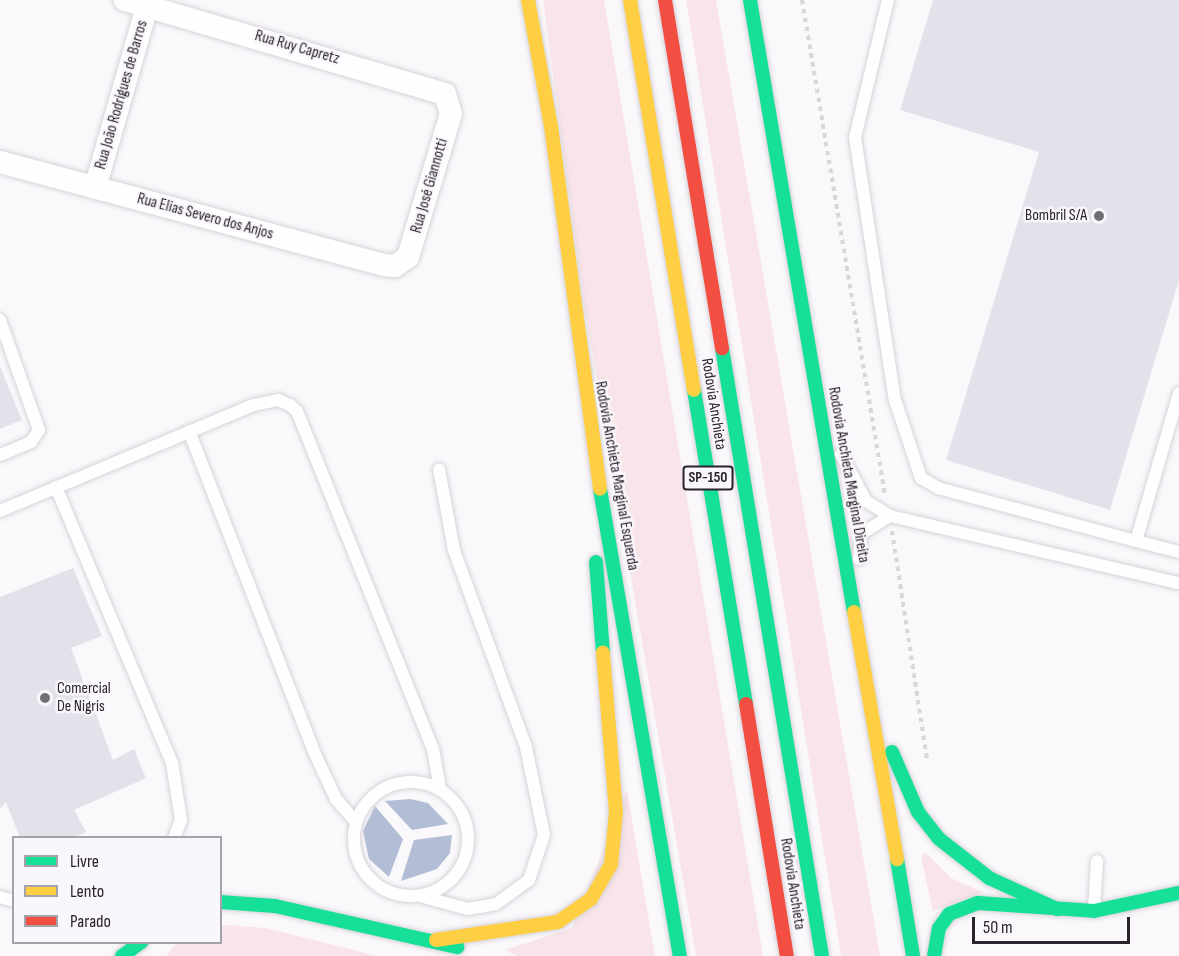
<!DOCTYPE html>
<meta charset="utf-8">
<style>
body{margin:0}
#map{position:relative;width:1179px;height:956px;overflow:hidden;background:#faf8fb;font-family:"Sofia Sans Condensed",sans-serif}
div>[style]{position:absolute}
.green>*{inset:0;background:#f8e4e9}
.water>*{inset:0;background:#b2bed5}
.building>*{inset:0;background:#e3e2eb}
.path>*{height:4px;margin-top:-2px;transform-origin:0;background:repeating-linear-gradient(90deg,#d7d6d8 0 4.5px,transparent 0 9px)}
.roads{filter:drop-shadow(0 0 2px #d7d3d9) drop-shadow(0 0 2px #d7d3d9)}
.lane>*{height:12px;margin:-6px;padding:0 6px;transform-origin:6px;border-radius:6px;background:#fefefe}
.lane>.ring{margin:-6px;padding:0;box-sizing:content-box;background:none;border:12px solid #fefefe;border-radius:50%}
.street>*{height:22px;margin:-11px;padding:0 11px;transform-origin:11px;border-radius:11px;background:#fefefe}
.fast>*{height:14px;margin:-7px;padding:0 7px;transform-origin:7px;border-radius:7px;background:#16e098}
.slow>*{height:14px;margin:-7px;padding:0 7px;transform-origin:7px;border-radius:7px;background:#ffcf43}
.jam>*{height:14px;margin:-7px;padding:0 7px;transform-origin:7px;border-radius:7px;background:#f24e42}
.dots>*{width:16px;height:16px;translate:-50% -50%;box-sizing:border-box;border:3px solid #faf7fc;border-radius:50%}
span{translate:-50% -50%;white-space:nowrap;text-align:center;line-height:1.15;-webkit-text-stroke:5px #faf7fc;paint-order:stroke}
.shield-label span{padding:2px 4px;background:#faf7fc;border:2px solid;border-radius:4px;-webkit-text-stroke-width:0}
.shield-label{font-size:15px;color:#29232d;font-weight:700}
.street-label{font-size:16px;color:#29232d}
.poi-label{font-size:16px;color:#29232d}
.right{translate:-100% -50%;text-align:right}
.left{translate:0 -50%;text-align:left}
.legend{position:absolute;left:12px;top:836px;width:210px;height:108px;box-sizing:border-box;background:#faf7fc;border:2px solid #a6a2a9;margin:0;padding:8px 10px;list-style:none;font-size:18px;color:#29232d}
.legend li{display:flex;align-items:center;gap:12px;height:30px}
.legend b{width:30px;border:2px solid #a6a2a9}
.scale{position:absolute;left:972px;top:917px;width:158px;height:27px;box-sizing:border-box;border:3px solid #29232d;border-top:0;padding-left:8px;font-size:18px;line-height:21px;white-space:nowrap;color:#29232d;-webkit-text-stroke:4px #faf7fc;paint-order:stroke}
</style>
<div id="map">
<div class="green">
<div style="clip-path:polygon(543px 0,604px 0,763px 956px,696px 956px,584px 304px)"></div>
<div style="clip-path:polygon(686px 0,716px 0,880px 956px,841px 956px)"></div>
<div style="clip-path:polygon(627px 790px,655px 956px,517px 956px,505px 950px,572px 928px)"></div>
<div style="clip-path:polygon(925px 852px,951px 878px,983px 892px,933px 911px,921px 857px)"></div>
<div style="clip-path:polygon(227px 925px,265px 928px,377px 956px,166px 956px,177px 943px,220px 942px,221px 926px)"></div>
</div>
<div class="water">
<div style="clip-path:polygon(410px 799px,428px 803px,448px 824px,412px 830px,385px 801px)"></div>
<div style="clip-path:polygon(375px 806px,403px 839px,389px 877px,369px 859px,363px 831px)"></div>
<div style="clip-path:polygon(452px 835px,450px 853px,437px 869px,401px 881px,414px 840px)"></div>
</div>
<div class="building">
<div style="clip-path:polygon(933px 0,1179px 0,1179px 280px,1110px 510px,946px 460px,1039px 152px,900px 110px)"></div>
<div style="clip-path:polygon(0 366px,22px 420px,0 429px)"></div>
<div style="clip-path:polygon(73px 568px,102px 636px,71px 648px,113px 760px,134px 749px,146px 778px,74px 810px,86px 832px,72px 838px,20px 838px,6px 802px,0 809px,0 597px)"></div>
</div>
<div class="path">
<div style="left:802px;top:0;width:502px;rotate:80.48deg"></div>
<div style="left:892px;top:531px;width:233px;rotate:81.3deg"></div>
</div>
<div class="roads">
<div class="lane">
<div style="left:888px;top:0;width:141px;rotate:103.5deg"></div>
<div style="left:855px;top:137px;width:266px;rotate:81.4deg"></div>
<div style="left:895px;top:400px;width:82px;rotate:71.6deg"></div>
<div style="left:921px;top:478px;width:20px;rotate:30deg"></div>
<div style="left:938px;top:488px;width:205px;rotate:15deg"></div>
<div style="left:1136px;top:541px;width:154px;rotate:-73.8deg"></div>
<div style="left:0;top:320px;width:117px;rotate:70.5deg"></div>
<div style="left:39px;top:430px;width:14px;rotate:124deg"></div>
<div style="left:31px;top:442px;width:34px;rotate:157deg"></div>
<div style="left:189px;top:431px;width:347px;rotate:68.7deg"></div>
<div style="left:315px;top:754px;width:50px;rotate:65deg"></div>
<div style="left:336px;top:799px;width:30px;rotate:49deg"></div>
<div style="left:841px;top:454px;width:53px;rotate:62deg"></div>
<div style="left:866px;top:501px;width:28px;rotate:32deg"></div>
<div style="left:890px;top:516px;width:297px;rotate:13.1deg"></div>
<div style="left:56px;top:487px;width:299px;rotate:67.2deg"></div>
<div style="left:172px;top:763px;width:58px;rotate:81deg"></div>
<div style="left:181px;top:820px;width:19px;rotate:111deg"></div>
<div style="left:0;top:511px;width:275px;rotate:-22.7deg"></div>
<div style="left:254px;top:405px;width:25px;rotate:-12deg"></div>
<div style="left:278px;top:400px;width:13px;rotate:23deg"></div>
<div style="left:290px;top:405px;width:9px;rotate:41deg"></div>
<div style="left:297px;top:411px;width:364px;rotate:68.1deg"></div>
<div style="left:433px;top:749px;width:41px;rotate:80.1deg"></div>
<div style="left:1136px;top:541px;width:44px;rotate:14.3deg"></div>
<div style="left:859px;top:559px;width:25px;rotate:-85deg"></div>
<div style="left:861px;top:534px;width:34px;rotate:-32deg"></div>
<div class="ring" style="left:354px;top:782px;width:102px;height:102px"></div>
<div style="left:420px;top:896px;width:50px;rotate:15.2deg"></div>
<div style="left:468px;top:909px;width:28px;rotate:-10deg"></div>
<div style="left:496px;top:904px;width:41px;rotate:-36deg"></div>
<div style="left:529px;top:880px;width:47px;rotate:-71.6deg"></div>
<div style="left:544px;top:835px;width:90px;rotate:-101.6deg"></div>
<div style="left:526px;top:747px;width:210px;rotate:-110.1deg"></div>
<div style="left:454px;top:550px;width:82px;rotate:-100.5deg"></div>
<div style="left:0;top:897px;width:15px;rotate:16deg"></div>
<div style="left:1094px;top:908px;width:47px;rotate:-86.3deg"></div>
</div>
<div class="street">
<div style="left:0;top:162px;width:398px;rotate:15deg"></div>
<div style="left:384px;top:265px;width:11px;rotate:5deg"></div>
<div style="left:395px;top:266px;width:16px;rotate:-35deg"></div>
<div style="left:408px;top:257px;width:149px;rotate:-73.3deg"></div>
<div style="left:451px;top:114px;width:21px;rotate:-107deg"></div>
<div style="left:445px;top:94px;width:334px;rotate:-163.6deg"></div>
<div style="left:95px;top:188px;width:192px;rotate:-74deg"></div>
</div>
<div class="fast">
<div style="left:750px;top:0;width:621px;rotate:80.36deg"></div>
<div style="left:722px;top:348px;width:616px;rotate:80.66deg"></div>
<div style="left:694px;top:390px;width:318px;rotate:80.6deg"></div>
<div style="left:600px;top:489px;width:474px;rotate:80.3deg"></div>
<div style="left:596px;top:562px;width:91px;rotate:85.6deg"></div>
<div style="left:892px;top:752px;width:65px;rotate:66.6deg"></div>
<div style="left:918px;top:812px;width:33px;rotate:52deg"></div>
<div style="left:938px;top:838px;width:65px;rotate:38.1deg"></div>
<div style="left:989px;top:878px;width:75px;rotate:24.5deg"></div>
<div style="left:897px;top:859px;width:98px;rotate:80.6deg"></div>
<div style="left:220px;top:902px;width:55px;rotate:4.2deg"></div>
<div style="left:275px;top:906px;width:187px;rotate:12.7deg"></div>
<div style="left:122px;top:956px;width:24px;rotate:-36deg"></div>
<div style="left:934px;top:956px;width:28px;rotate:-80deg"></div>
<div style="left:939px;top:928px;width:17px;rotate:-54deg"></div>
<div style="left:949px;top:914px;width:31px;rotate:-21deg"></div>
<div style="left:978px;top:903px;width:116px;rotate:3.9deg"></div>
<div style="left:1094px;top:911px;width:87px;rotate:-12deg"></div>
</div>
<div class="slow">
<div style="left:528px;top:0;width:128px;rotate:79.7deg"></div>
<div style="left:551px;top:126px;width:366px;rotate:82.3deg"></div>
<div style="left:630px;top:0;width:395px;rotate:80.7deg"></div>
<div style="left:854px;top:612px;width:251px;rotate:80.1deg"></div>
<div style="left:436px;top:940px;width:123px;rotate:-8.4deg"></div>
<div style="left:558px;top:922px;width:40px;rotate:-34.9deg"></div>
<div style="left:591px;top:899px;width:39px;rotate:-60deg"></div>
<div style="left:611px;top:865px;width:53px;rotate:-84.6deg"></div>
<div style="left:616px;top:812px;width:160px;rotate:-94.7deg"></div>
</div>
<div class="jam">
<div style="left:665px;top:0;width:353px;rotate:80.7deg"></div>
<div style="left:746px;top:704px;width:255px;rotate:80.8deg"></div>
</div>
</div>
<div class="dots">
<div style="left:1099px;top:216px;background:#726e75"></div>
<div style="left:45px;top:698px;background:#726e75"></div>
</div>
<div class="shield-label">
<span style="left:708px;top:478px">SP-150</span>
</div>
<div class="street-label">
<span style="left:297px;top:48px;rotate:16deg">Rua Ruy Capretz</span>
<span style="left:122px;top:95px;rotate:-74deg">Rua João Rodrigues de Barros</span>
<span style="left:430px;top:186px;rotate:-74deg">Rua José Giannotti</span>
<span style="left:205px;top:217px;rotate:15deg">Rua Elias Severo dos Anjos</span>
<span style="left:713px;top:404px;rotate:81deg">Rodovia Anchieta</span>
<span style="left:848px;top:475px;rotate:80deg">Rodovia Anchieta Marginal Direita</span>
<span style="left:616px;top:476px;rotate:80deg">Rodovia Anchieta Marginal Esquerda</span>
<span style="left:792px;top:884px;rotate:81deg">Rodovia Anchieta</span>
</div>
<div class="poi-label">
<span class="right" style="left:1087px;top:216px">Bombril S/A</span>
<span class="left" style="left:57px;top:698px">Comercial<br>De Nigris</span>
</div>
<ul class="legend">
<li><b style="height:8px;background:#16e098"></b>Livre</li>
<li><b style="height:8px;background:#ffcf43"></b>Lento</li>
<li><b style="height:8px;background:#f24e42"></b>Parado</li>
</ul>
<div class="scale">50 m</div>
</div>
